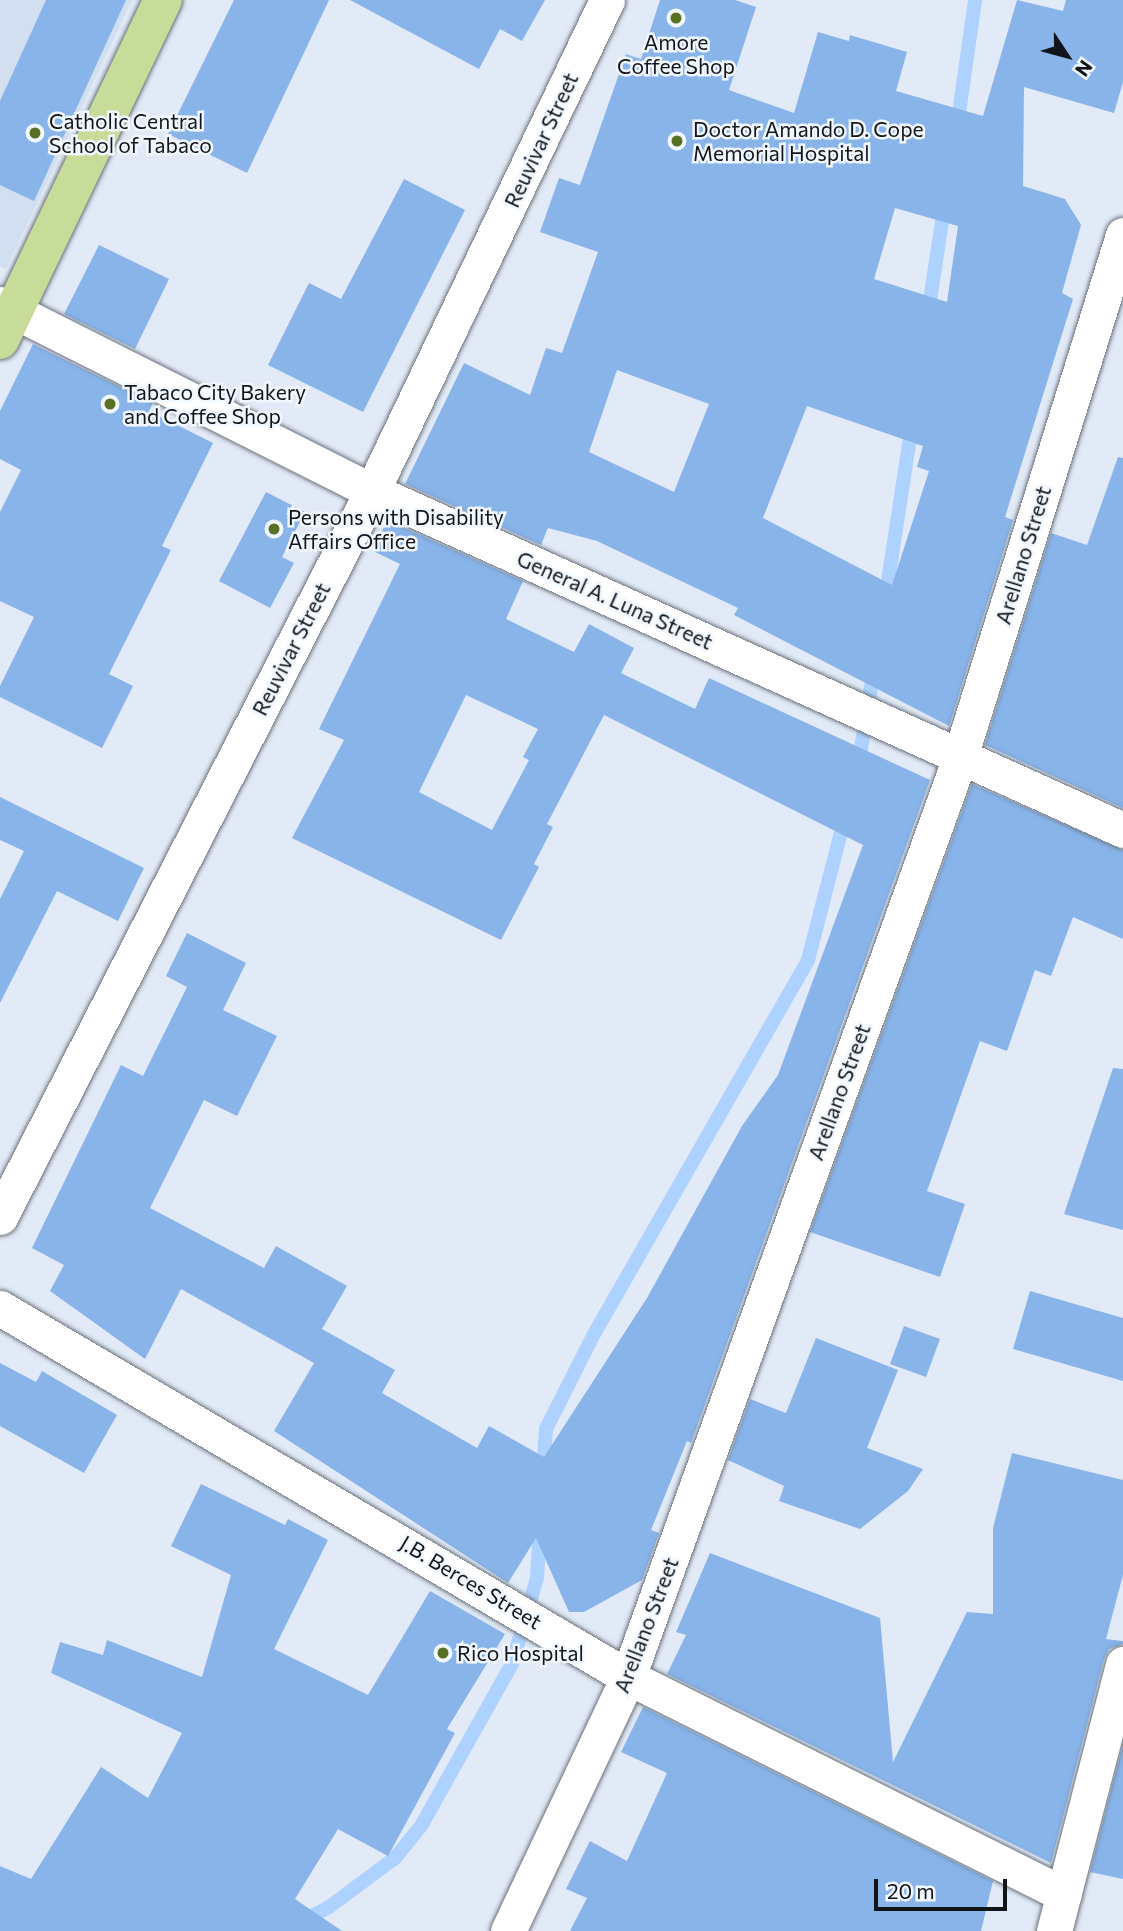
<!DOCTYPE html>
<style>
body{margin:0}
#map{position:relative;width:1123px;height:1931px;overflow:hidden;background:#e1eaf6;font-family:Commissioner,sans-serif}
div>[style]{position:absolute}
.built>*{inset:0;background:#d1dff1}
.stream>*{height:14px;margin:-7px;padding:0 7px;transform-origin:7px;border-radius:7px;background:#aed2ff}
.building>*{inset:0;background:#88b4ea}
.roads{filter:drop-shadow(0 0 2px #68717b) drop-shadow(0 0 2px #68717b)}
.street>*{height:35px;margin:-17.5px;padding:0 17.5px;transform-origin:17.5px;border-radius:17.5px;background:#fff}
.primary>*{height:38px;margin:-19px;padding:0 19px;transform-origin:19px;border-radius:19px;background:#c7dc99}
.dots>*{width:19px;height:19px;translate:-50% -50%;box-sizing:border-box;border:4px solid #f1f7fe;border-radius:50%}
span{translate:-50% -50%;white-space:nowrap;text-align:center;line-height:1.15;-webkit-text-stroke:5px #f1f7fe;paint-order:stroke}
.poi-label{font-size:21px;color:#111519}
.left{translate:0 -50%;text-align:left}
.street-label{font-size:21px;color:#111519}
.north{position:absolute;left:1032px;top:21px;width:70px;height:70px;-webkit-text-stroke:5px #f1f7fe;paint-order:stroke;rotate:126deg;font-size:19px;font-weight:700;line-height:28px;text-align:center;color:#111519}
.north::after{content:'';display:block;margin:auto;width:24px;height:32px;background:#111519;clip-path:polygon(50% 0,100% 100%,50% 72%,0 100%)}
.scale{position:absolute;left:874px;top:1879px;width:133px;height:32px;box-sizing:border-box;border:4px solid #111519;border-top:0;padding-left:9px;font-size:21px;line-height:24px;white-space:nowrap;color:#111519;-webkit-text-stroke:5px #f1f7fe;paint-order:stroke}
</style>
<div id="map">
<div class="built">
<div style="clip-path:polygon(0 0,132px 0,6px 269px,0 266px)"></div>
</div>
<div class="stream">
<div style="left:957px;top:127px;width:128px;rotate:-81.9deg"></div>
<div style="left:928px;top:314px;width:113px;rotate:-81.4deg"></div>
<div style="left:885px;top:601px;width:179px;rotate:-81.3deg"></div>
<div style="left:858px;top:767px;width:99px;rotate:-80.7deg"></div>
<div style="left:543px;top:1476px;width:47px;rotate:-86.3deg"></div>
<div style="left:546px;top:1429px;width:106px;rotate:-63.2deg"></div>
<div style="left:594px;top:1334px;width:431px;rotate:-60.2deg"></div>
<div style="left:808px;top:960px;width:148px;rotate:-75.5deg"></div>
<div style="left:285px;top:1931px;width:50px;rotate:-28.6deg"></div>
<div style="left:329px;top:1907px;width:82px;rotate:-36.6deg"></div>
<div style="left:395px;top:1858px;width:41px;rotate:-50.9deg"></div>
<div style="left:421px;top:1826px;width:186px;rotate:-60.7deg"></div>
<div style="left:512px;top:1664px;width:90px;rotate:-73.8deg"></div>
<div style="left:537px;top:1578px;width:51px;rotate:-86.6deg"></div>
</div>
<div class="building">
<div style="clip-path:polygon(46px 0,126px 0,34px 201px,0 185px,0 101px)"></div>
<div style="clip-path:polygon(234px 0,329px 0,247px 173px,168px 134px)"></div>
<div style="clip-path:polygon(350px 0,545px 0,522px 41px,500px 29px,479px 69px)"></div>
<div style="clip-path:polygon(evenodd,660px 0,735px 0,756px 7px,729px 90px,794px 113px,818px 32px,849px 41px,850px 35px,907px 52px,896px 91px,983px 116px,1017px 0,1063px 11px,1066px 0,1123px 0,1123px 82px,1114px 113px,1024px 87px,1023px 186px,1065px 199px,1081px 225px,1062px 293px,1073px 299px,1005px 517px,1013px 520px,949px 726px,734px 615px,738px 608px,597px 541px,548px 528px,541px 545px,405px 484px,464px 363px,530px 395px,546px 348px,562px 353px,598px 252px,540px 232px,559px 178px,580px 185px,626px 54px,641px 59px,660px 0,895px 208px,958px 226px,947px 302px,874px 279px,895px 208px,660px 0,617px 370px,709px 404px,674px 492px,589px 452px,617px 370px,660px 0,807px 406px,923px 446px,917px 467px,929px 471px,892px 585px,763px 518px,807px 406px)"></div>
<div style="clip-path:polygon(404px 179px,465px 210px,363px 412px,268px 365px,309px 283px,341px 299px)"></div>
<div style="clip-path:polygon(99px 245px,169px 279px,135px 349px,64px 314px)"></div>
<div style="clip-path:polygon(33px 344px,153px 403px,149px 411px,213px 443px,162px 546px,171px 550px,109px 674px,133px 686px,102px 748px,0 697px,0 686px,34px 617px,0 601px,0 512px,21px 470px,0 459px,0 411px)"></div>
<div style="clip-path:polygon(1118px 457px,1123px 458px,1123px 808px,985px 745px,1051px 533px,1087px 545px)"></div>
<div style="clip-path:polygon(266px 492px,305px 512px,282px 557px,294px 563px,270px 608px,219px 581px)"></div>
<div style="clip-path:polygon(evenodd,387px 520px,523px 581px,506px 619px,574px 652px,589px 624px,634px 648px,621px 673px,695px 709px,709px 678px,930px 780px,691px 1443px,687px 1441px,651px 1530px,659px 1533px,642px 1580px,584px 1612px,569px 1612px,536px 1538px,508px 1583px,274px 1431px,314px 1363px,181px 1289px,145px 1359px,50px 1291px,64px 1265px,32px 1248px,121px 1065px,143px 1076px,187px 987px,166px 976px,187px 933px,246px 963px,223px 1010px,277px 1036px,237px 1116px,204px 1100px,150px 1208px,264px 1268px,276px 1246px,347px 1286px,322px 1329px,395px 1370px,382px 1393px,477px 1448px,489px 1426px,544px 1457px,647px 1298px,742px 1126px,778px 1075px,863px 845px,604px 715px,547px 824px,553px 827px,534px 864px,539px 867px,501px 940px,292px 838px,344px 740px,319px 729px,400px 564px,373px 551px,387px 520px,466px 695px,538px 729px,523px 757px,529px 760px,492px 830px,419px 792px,466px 695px)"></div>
<div style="clip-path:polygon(972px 784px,1123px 850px,1123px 939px,1073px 917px,1051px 976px,1035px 970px,1007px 1051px,980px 1041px,927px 1191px,965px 1204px,940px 1277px,810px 1232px)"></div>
<div style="clip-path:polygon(0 797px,144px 868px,118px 921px,57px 891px,0 1003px,0 899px,24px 851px,0 840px)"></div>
<div style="clip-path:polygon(1113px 1068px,1123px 1069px,1123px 1230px,1064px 1214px)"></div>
<div style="clip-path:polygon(1030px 1291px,1123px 1318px,1123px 1381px,1013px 1349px)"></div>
<div style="clip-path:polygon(904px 1326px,940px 1339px,926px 1377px,890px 1364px)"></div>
<div style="clip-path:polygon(816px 1338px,898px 1370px,867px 1448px,923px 1469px,908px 1491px,860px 1529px,779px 1501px,784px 1486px,728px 1460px,750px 1399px,786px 1413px)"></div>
<div style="clip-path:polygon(0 1363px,36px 1382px,42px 1371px,117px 1415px,84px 1473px,0 1426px)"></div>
<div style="clip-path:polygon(1012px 1453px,1123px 1480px,1123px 1575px,1106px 1639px,1123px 1641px,1123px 1644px,1109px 1649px,1104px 1659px,1051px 1863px,667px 1674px,686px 1635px,676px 1632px,710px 1553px,880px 1618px,893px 1762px,967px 1612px,993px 1614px,993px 1528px)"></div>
<div style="clip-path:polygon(201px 1484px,285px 1525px,288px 1519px,328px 1540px,274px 1649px,368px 1695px,430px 1591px,505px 1634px,447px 1729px,455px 1733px,388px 1856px,338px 1829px,295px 1899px,342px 1931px,0 1931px,0 1866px,31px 1879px,101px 1767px,148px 1798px,182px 1733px,51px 1673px,60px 1642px,103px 1655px,107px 1640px,202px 1677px,231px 1575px,171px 1546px)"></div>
<div style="clip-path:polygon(643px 1707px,993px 1881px,981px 1931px,570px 1931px,587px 1898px,566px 1889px,590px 1841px,627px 1861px,667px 1773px,621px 1752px)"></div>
<div style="clip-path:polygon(1123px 1744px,1123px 1879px,1090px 1872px)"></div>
</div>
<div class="roads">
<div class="street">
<div style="left:0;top:304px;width:416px;rotate:26.7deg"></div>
<div style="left:372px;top:491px;width:824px;rotate:24.29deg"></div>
<div style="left:0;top:1217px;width:816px;rotate:-62.87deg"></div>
<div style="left:372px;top:491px;width:544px;rotate:-64.42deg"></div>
<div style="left:0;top:1308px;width:728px;rotate:30.44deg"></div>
<div style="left:628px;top:1677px;width:487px;rotate:26.5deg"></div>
<div style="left:508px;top:1931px;width:281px;rotate:-64.7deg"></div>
<div style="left:628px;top:1677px;width:975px;rotate:-70.15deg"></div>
<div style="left:959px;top:760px;width:550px;rotate:-72.65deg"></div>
<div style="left:1054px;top:1931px;width:276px;rotate:-75.5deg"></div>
</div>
<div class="primary">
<div style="left:0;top:340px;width:377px;rotate:-64.4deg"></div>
</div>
</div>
<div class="dots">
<div style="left:676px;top:18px;background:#587021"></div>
<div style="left:35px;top:133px;background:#587021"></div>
<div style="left:677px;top:141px;background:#587021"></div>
<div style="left:110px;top:404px;background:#587021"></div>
<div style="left:274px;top:529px;background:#587021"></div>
<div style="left:443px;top:1653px;background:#587021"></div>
</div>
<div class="poi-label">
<span style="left:676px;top:54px">Amore<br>Coffee Shop</span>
<span class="left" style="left:49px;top:133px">Catholic Central<br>School of Tabaco</span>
<span class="left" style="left:693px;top:141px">Doctor Amando D. Cope<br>Memorial Hospital</span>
<span class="left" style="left:124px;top:404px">Tabaco City Bakery<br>and Coffee Shop</span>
<span class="left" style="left:288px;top:529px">Persons with Disability<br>Affairs Office</span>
<span class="left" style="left:457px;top:1653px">Rico Hospital</span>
</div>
<div class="street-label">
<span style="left:541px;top:140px;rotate:-65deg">Reuvivar Street</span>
<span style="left:1023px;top:555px;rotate:-73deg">Arellano Street</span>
<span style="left:615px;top:600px;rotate:24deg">General A. Luna Street</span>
<span style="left:291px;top:649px;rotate:-63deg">Reuvivar Street</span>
<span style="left:839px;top:1092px;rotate:-70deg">Arellano Street</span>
<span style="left:471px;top:1582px;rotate:31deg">J.B. Berces Street</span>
<span style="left:646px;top:1625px;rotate:-69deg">Arellano Street</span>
</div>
<div class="north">N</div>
<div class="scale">20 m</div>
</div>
